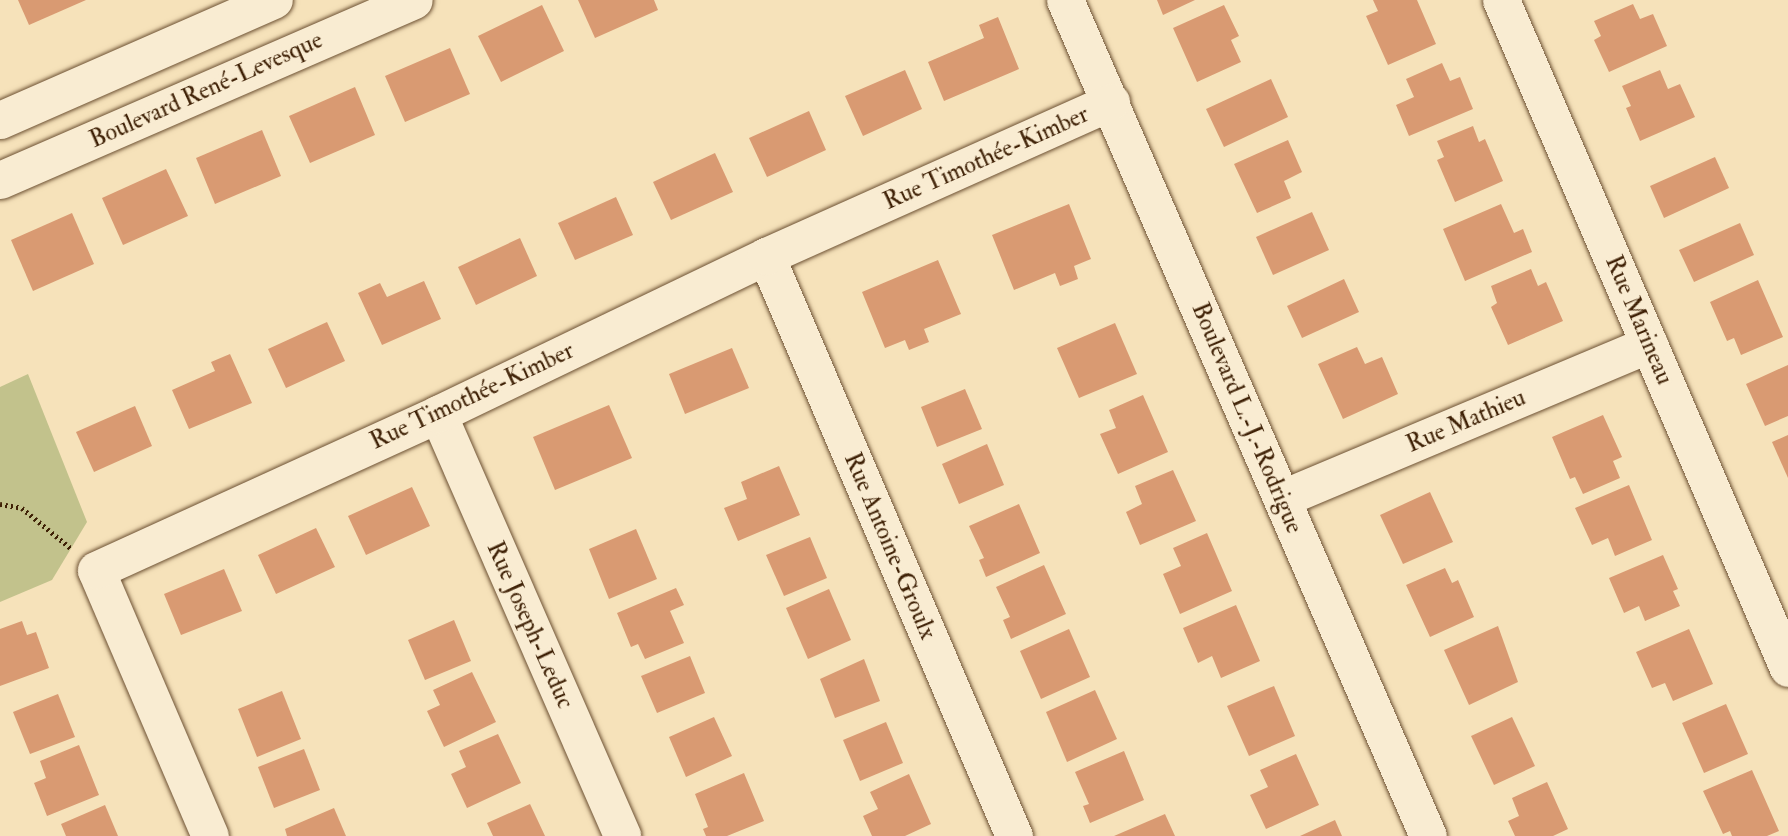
<!DOCTYPE html>
<meta charset="utf-8">
<style>
body{margin:0}
#map{position:relative;width:1788px;height:836px;overflow:hidden;background:#f6e2ba;font-family:"IM FELL Double Pica",serif}
div>[style]{position:absolute}
.green>*{inset:0;background:#c2c28c}
.building>*{inset:0;background:#d99a72}
.path>*{height:4.5px;margin-top:-2.25px;transform-origin:0;background:repeating-linear-gradient(90deg,#3f2106 0 2px,transparent 0 5.5px)}
.roads{filter:drop-shadow(0 0 2px #6d5133) drop-shadow(0 0 2px #6d5133)}
.minor>*{height:37px;margin:-18.5px;padding:0 18.5px;transform-origin:18.5px;border-radius:18.5px;background:#f9ecd2}
span{translate:-50% -50%;white-space:nowrap;text-align:center;line-height:1.15;-webkit-text-stroke:6px #f9ecd2;paint-order:stroke}
.street-label{font-size:24px;color:#3f2106}
</style>
<div id="map">
<div class="green">
<div style="clip-path:polygon(28px 374px,87px 522px,52px 580px,0 602px,0 387px)"></div>
</div>
<div class="building">
<div style="clip-path:polygon(18px 0,86px 0,29px 25px)"></div>
<div style="clip-path:polygon(578px 0,654px 0,658px 10px,595px 38px)"></div>
<div style="clip-path:polygon(1157px 0,1195px 0,1163px 15px)"></div>
<div style="clip-path:polygon(1373px 0,1417px 0,1436px 44px,1388px 65px,1366px 16px,1378px 11px)"></div>
<div style="clip-path:polygon(1633px 4px,1640px 19px,1653px 14px,1667px 46px,1609px 72px,1594px 40px,1601px 36px,1594px 21px)"></div>
<div style="clip-path:polygon(542px 5px,564px 51px,501px 82px,478px 36px)"></div>
<div style="clip-path:polygon(1224px 5px,1239px 36px,1231px 40px,1241px 62px,1197px 82px,1173px 28px)"></div>
<div style="clip-path:polygon(998px 17px,1019px 69px,944px 101px,928px 62px,984px 38px,979px 25px)"></div>
<div style="clip-path:polygon(450px 48px,470px 94px,405px 122px,385px 76px)"></div>
<div style="clip-path:polygon(1442px 63px,1450px 81px,1460px 77px,1473px 109px,1409px 136px,1396px 105px,1414px 97px,1406px 79px)"></div>
<div style="clip-path:polygon(905px 70px,922px 109px,863px 136px,845px 96px)"></div>
<div style="clip-path:polygon(1660px 70px,1668px 89px,1680px 84px,1695px 117px,1640px 141px,1626px 108px,1631px 106px,1622px 86px)"></div>
<div style="clip-path:polygon(1271px 79px,1288px 117px,1224px 147px,1206px 109px)"></div>
<div style="clip-path:polygon(355px 87px,375px 135px,310px 163px,289px 116px)"></div>
<div style="clip-path:polygon(809px 111px,826px 150px,767px 177px,749px 138px)"></div>
<div style="clip-path:polygon(1473px 126px,1479px 142px,1485px 139px,1503px 181px,1455px 202px,1437px 160px,1444px 157px,1437px 141px)"></div>
<div style="clip-path:polygon(262px 130px,281px 176px,215px 204px,196px 158px)"></div>
<div style="clip-path:polygon(1288px 140px,1302px 172px,1284px 181px,1291px 198px,1257px 213px,1234px 164px)"></div>
<div style="clip-path:polygon(715px 153px,733px 192px,671px 220px,653px 182px)"></div>
<div style="clip-path:polygon(1715px 157px,1729px 188px,1664px 218px,1650px 186px)"></div>
<div style="clip-path:polygon(166px 169px,188px 216px,123px 245px,102px 198px)"></div>
<div style="clip-path:polygon(616px 197px,633px 235px,575px 260px,558px 223px)"></div>
<div style="clip-path:polygon(1069px 204px,1091px 259px,1074px 266px,1078px 279px,1060px 286px,1055px 273px,1014px 290px,992px 235px)"></div>
<div style="clip-path:polygon(1501px 204px,1514px 233px,1523px 229px,1532px 252px,1465px 281px,1443px 229px)"></div>
<div style="clip-path:polygon(1312px 212px,1329px 250px,1273px 275px,1256px 237px)"></div>
<div style="clip-path:polygon(72px 213px,94px 264px,33px 291px,11px 240px)"></div>
<div style="clip-path:polygon(1740px 223px,1754px 255px,1694px 282px,1679px 250px)"></div>
<div style="clip-path:polygon(520px 238px,537px 276px,476px 305px,458px 267px)"></div>
<div style="clip-path:polygon(938px 260px,961px 314px,924px 329px,929px 342px,909px 350px,905px 340px,885px 348px,862px 292px)"></div>
<div style="clip-path:polygon(1531px 269px,1538px 286px,1546px 282px,1563px 321px,1508px 345px,1491px 307px,1497px 303px,1491px 286px)"></div>
<div style="clip-path:polygon(1344px 279px,1359px 312px,1302px 338px,1287px 306px)"></div>
<div style="clip-path:polygon(1758px 280px,1783px 337px,1741px 355px,1734px 338px,1727px 341px,1710px 302px)"></div>
<div style="clip-path:polygon(424px 281px,441px 319px,382px 345px,358px 293px,380px 283px,387px 297px)"></div>
<div style="clip-path:polygon(327px 322px,345px 361px,286px 388px,268px 349px)"></div>
<div style="clip-path:polygon(1115px 323px,1137px 374px,1079px 398px,1057px 348px)"></div>
<div style="clip-path:polygon(1357px 347px,1365px 364px,1382px 357px,1398px 394px,1343px 419px,1318px 364px)"></div>
<div style="clip-path:polygon(732px 348px,749px 388px,685px 414px,669px 374px)"></div>
<div style="clip-path:polygon(230px 354px,252px 403px,189px 429px,172px 390px,215px 371px,211px 362px)"></div>
<div style="clip-path:polygon(1788px 365px,1788px 416px,1765px 426px,1746px 384px)"></div>
<div style="clip-path:polygon(965px 389px,982px 429px,937px 447px,921px 407px)"></div>
<div style="clip-path:polygon(1143px 395px,1168px 452px,1118px 474px,1100px 434px,1116px 428px,1109px 410px)"></div>
<div style="clip-path:polygon(609px 405px,632px 458px,555px 490px,533px 437px)"></div>
<div style="clip-path:polygon(135px 406px,152px 446px,94px 472px,76px 432px)"></div>
<div style="clip-path:polygon(1603px 415px,1622px 457px,1613px 461px,1620px 478px,1583px 494px,1575px 477px,1570px 479px,1552px 437px)"></div>
<div style="clip-path:polygon(1788px 435px,1788px 478px,1772px 442px)"></div>
<div style="clip-path:polygon(987px 444px,1004px 485px,959px 504px,942px 464px)"></div>
<div style="clip-path:polygon(779px 466px,800px 515px,738px 541px,724px 508px,747px 499px,741px 482px)"></div>
<div style="clip-path:polygon(1173px 470px,1196px 521px,1140px 545px,1126px 512px,1142px 504px,1135px 486px)"></div>
<div style="clip-path:polygon(1629px 485px,1652px 540px,1615px 556px,1608px 538px,1592px 545px,1575px 508px)"></div>
<div style="clip-path:polygon(412px 487px,430px 526px,366px 555px,348px 516px)"></div>
<div style="clip-path:polygon(1430px 492px,1453px 542px,1403px 564px,1380px 515px)"></div>
<div style="clip-path:polygon(1019px 504px,1040px 553px,986px 577px,979px 560px,984px 558px,969px 526px)"></div>
<div style="clip-path:polygon(316px 528px,335px 567px,276px 594px,258px 555px)"></div>
<div style="clip-path:polygon(636px 529px,657px 579px,609px 599px,589px 549px)"></div>
<div style="clip-path:polygon(1207px 533px,1232px 591px,1180px 614px,1163px 574px,1181px 566px,1173px 548px)"></div>
<div style="clip-path:polygon(810px 537px,827px 578px,784px 596px,766px 555px)"></div>
<div style="clip-path:polygon(1663px 555px,1678px 589px,1673px 591px,1680px 606px,1645px 621px,1639px 606px,1624px 613px,1609px 578px)"></div>
<div style="clip-path:polygon(1044px 565px,1066px 614px,1011px 639px,1003px 620px,1010px 617px,996px 587px)"></div>
<div style="clip-path:polygon(1445px 568px,1452px 583px,1458px 580px,1474px 617px,1430px 637px,1406px 585px)"></div>
<div style="clip-path:polygon(224px 569px,242px 611px,181px 635px,164px 594px)"></div>
<div style="clip-path:polygon(676px 588px,684px 605px,670px 611px,684px 643px,645px 659px,638px 644px,631px 647px,617px 613px)"></div>
<div style="clip-path:polygon(829px 589px,851px 640px,808px 659px,786px 608px)"></div>
<div style="clip-path:polygon(1236px 605px,1260px 661px,1221px 678px,1212px 656px,1198px 663px,1183px 628px)"></div>
<div style="clip-path:polygon(454px 620px,471px 661px,425px 680px,408px 640px)"></div>
<div style="clip-path:polygon(22px 621px,27px 635px,36px 632px,49px 668px,0 686px,0 629px)"></div>
<div style="clip-path:polygon(1498px 626px,1518px 682px,1469px 705px,1444px 650px)"></div>
<div style="clip-path:polygon(1069px 629px,1090px 677px,1041px 699px,1020px 651px)"></div>
<div style="clip-path:polygon(1689px 629px,1713px 684px,1673px 701px,1665px 683px,1652px 688px,1636px 652px)"></div>
<div style="clip-path:polygon(690px 656px,705px 693px,657px 713px,641px 676px)"></div>
<div style="clip-path:polygon(864px 659px,880px 701px,835px 718px,820px 679px)"></div>
<div style="clip-path:polygon(472px 672px,496px 722px,444px 747px,427px 711px,440px 705px,433px 690px)"></div>
<div style="clip-path:polygon(1274px 686px,1295px 736px,1249px 756px,1227px 706px)"></div>
<div style="clip-path:polygon(1095px 690px,1117px 739px,1067px 762px,1046px 712px)"></div>
<div style="clip-path:polygon(282px 691px,301px 739px,257px 757px,238px 709px)"></div>
<div style="clip-path:polygon(58px 694px,75px 737px,30px 754px,13px 712px)"></div>
<div style="clip-path:polygon(1726px 704px,1748px 754px,1704px 773px,1682px 723px)"></div>
<div style="clip-path:polygon(714px 717px,732px 756px,686px 777px,669px 737px)"></div>
<div style="clip-path:polygon(1512px 717px,1535px 766px,1494px 785px,1471px 736px)"></div>
<div style="clip-path:polygon(886px 722px,903px 763px,860px 781px,843px 740px)"></div>
<div style="clip-path:polygon(498px 734px,521px 783px,467px 808px,451px 774px,466px 767px,459px 751px)"></div>
<div style="clip-path:polygon(79px 745px,99px 795px,47px 816px,34px 783px,46px 778px,40px 761px)"></div>
<div style="clip-path:polygon(304px 749px,320px 790px,274px 808px,258px 767px)"></div>
<div style="clip-path:polygon(1124px 751px,1144px 800px,1090px 823px,1083px 806px,1089px 804px,1075px 772px)"></div>
<div style="clip-path:polygon(1296px 754px,1319px 805px,1266px 829px,1250px 795px,1268px 787px,1260px 770px)"></div>
<div style="clip-path:polygon(1752px 770px,1779px 831px,1767px 836px,1732px 836px,1730px 831px,1723px 834px,1703px 791px)"></div>
<div style="clip-path:polygon(744px 773px,764px 821px,727px 836px,706px 836px,703px 829px,708px 827px,695px 794px)"></div>
<div style="clip-path:polygon(909px 774px,931px 824px,905px 836px,872px 836px,863px 816px,878px 809px,870px 792px)"></div>
<div style="clip-path:polygon(1547px 782px,1568px 829px,1553px 836px,1515px 836px,1508px 821px,1519px 816px,1512px 798px)"></div>
<div style="clip-path:polygon(530px 804px,545px 836px,493px 836px,487px 823px)"></div>
<div style="clip-path:polygon(105px 805px,118px 836px,66px 836px,61px 824px)"></div>
<div style="clip-path:polygon(334px 808px,346px 836px,287px 836px,285px 829px)"></div>
<div style="clip-path:polygon(1165px 814px,1175px 836px,1114px 836px)"></div>
<div style="clip-path:polygon(1335px 820px,1342px 836px,1300px 836px)"></div>
</div>
<div class="path">
<div style="left:0;top:504px;width:22px;rotate:10deg"></div>
<div style="left:22px;top:508px;width:65px;rotate:39.4deg"></div>
</div>
<div class="roads">
<div class="minor">
<div style="left:1065px;top:0;width:911px;rotate:66.53deg"></div>
<div style="left:1501px;top:0;width:727px;rotate:66.75deg"></div>
<div style="left:0;top:120px;width:299px;rotate:-23.7deg"></div>
<div style="left:0;top:180px;width:451px;rotate:-23.5deg"></div>
<div style="left:766px;top:256px;width:631px;rotate:66.85deg"></div>
<div style="left:438px;top:414px;width:460px;rotate:66.4deg"></div>
<div style="left:1283px;top:498px;width:397px;rotate:-22.8deg"></div>
<div style="left:210px;top:836px;width:289px;rotate:-113.2deg"></div>
<div style="left:96px;top:570px;width:376px;rotate:-24.5deg"></div>
<div style="left:438px;top:414px;width:364px;rotate:-25.7deg"></div>
<div style="left:766px;top:256px;width:378px;rotate:-24.1deg"></div>
</div>
</div>
<div class="street-label">
<span style="left:206px;top:90px;rotate:-24deg">Boulevard René-Levesque</span>
<span style="left:986px;top:158px;rotate:-24deg">Rue Timothée-Kimber</span>
<span style="left:1639px;top:320px;rotate:67deg">Rue Marineau</span>
<span style="left:472px;top:396px;rotate:-25deg">Rue Timothée-Kimber</span>
<span style="left:1247px;top:418px;rotate:67deg">Boulevard L.-J.-Rodrigue</span>
<span style="left:1466px;top:421px;rotate:-23deg">Rue Mathieu</span>
<span style="left:890px;top:546px;rotate:67deg">Rue Antoine-Groulx</span>
<span style="left:530px;top:625px;rotate:66deg">Rue Joseph-Leduc</span>
</div>
</div>
